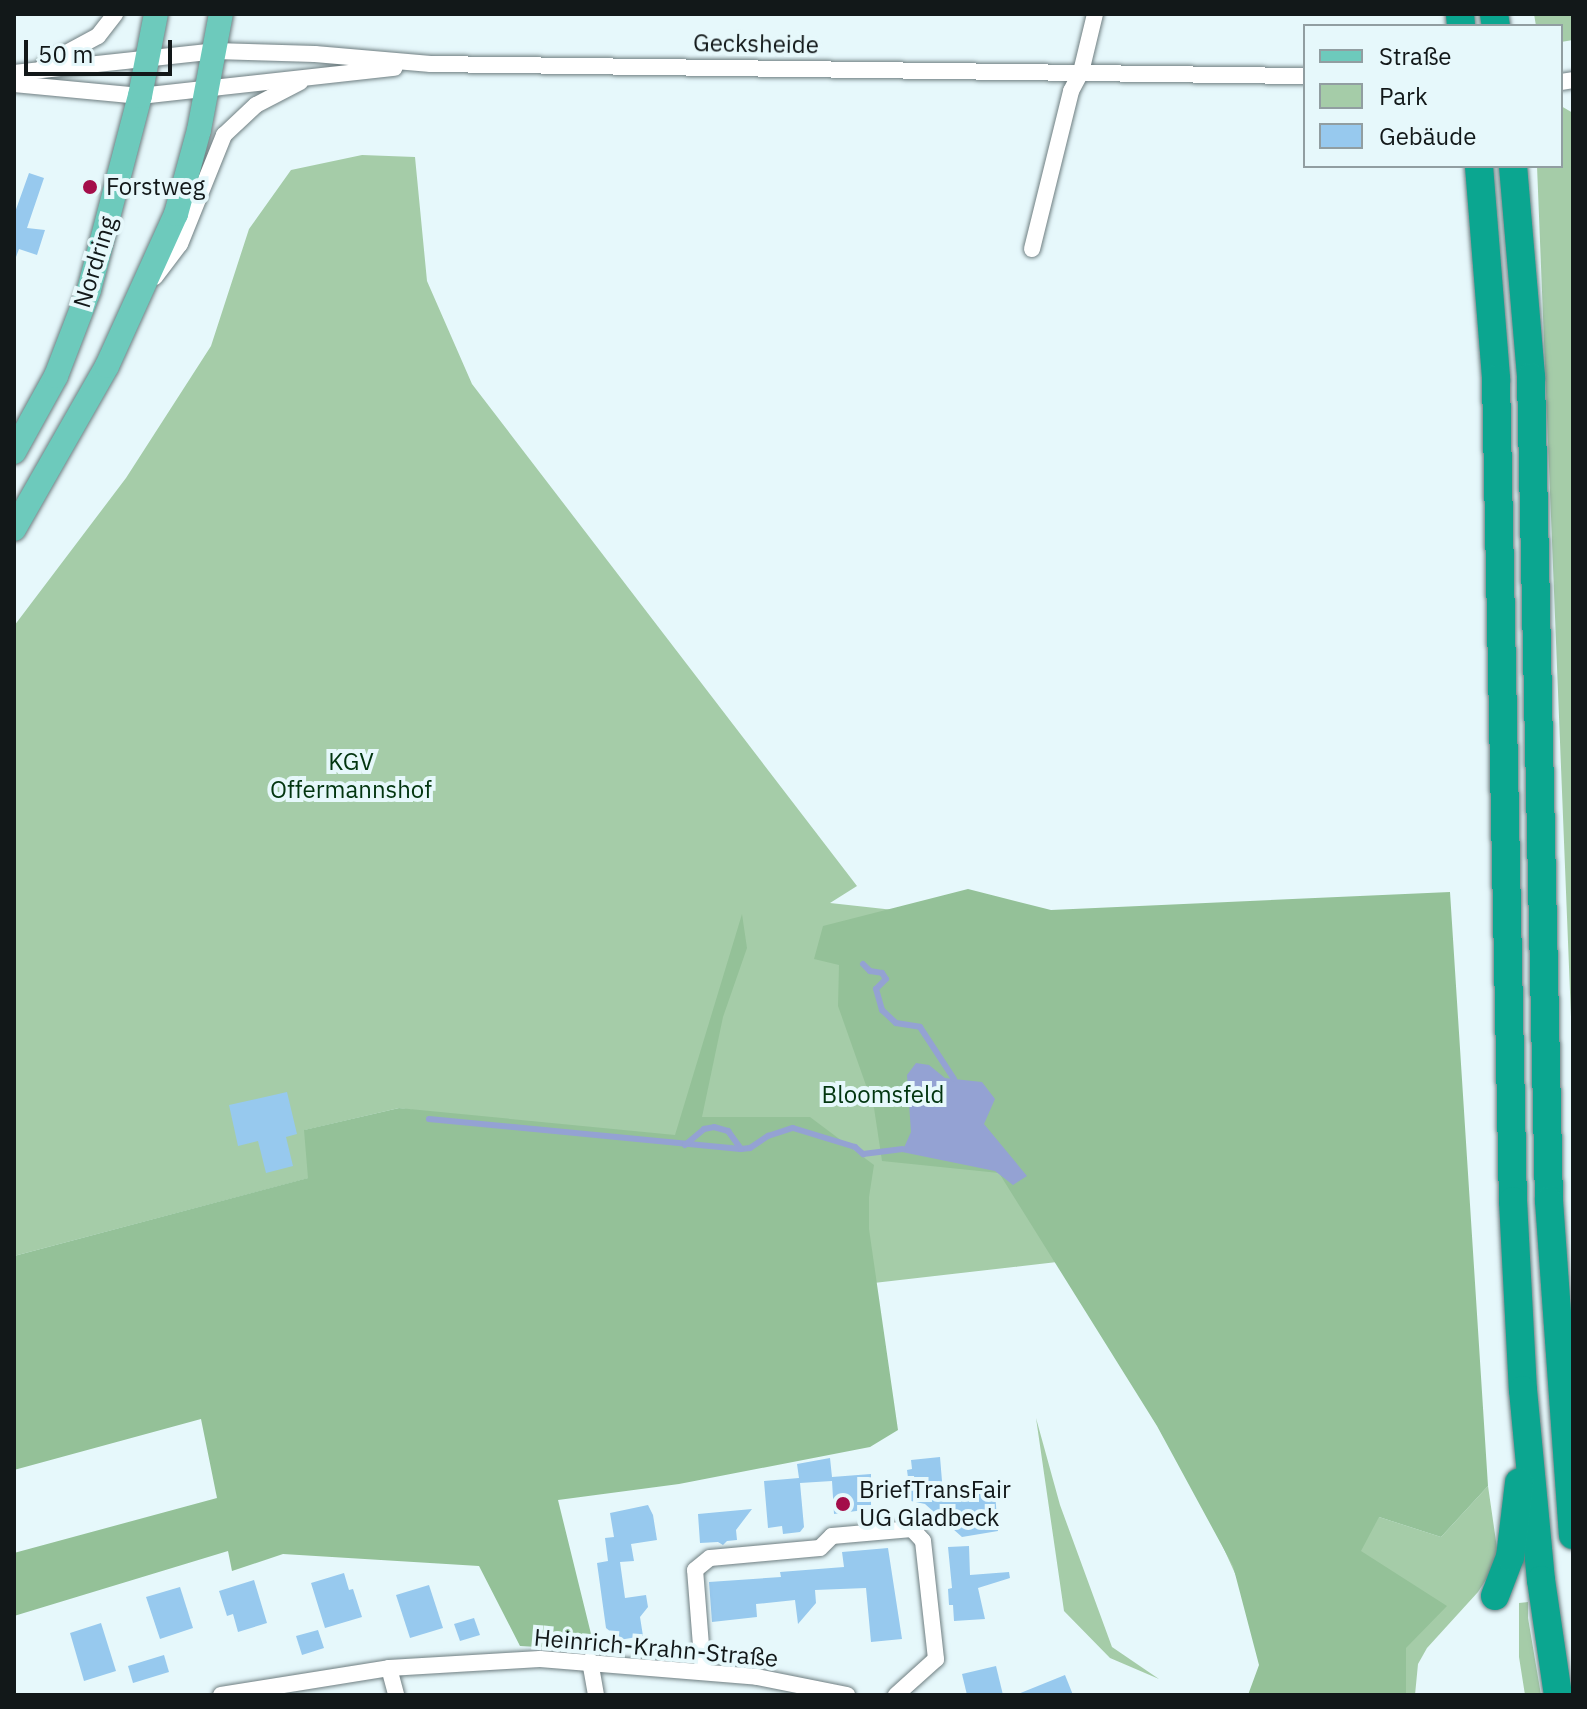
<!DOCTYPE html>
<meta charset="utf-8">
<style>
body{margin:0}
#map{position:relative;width:1587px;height:1709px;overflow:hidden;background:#e6f8fb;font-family:"IBM Plex Sans",sans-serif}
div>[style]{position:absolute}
.green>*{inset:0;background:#a5cca8}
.forest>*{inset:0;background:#94c198}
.water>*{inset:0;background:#94a2d3}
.stream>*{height:6px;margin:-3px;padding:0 3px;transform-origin:3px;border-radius:3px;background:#94a2d3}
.building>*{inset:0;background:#97c9ee}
.roads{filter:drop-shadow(0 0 2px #6f7e81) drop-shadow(0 0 2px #6f7e81)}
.minor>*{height:16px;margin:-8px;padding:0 8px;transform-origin:8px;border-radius:8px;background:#fff}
.primary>*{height:24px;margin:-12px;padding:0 12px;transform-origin:12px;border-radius:12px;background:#6dcabc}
.motorway>*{height:28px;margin:-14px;padding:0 14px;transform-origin:14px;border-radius:14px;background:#0ba690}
.dots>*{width:22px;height:22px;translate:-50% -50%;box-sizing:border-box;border:4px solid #e6f8fb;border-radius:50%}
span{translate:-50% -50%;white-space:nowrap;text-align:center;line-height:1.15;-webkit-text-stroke:8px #e6f8fb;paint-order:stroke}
.street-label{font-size:24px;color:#121819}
.poi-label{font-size:24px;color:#121819}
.left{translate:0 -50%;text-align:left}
.park-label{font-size:24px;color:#02350f}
.frame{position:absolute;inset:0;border:16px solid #121819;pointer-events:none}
.legend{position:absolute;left:1303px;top:24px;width:260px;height:144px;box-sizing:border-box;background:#e6f8fb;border:2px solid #919ea1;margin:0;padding:10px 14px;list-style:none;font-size:24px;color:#121819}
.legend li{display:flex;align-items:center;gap:16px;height:40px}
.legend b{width:40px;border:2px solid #919ea1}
.scale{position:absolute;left:24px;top:40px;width:148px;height:36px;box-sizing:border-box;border:4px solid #121819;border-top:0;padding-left:10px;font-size:24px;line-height:28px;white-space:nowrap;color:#121819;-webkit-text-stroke:6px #e6f8fb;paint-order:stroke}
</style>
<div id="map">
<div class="green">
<div style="clip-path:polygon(1534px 14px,1571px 14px,1573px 40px,1561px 42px,1561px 26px,1536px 26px)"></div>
<div style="clip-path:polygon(1561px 106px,1573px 113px,1573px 1067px,1537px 166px,1561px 166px)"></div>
<div style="clip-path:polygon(362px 155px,415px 157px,427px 281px,472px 384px,857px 886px,830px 903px,921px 913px,1379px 1517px,1441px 1537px,1488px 1486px,1498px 1555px,1496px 1564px,1478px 1592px,1427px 1648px,1418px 1664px,1415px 1695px,1290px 1695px,1214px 1527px,1128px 1373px,1057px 1262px,865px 1284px,426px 1112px,399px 1108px,305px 1130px,309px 1178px,14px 1256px,14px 626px,126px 478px,211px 346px,249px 229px,291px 170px)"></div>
<div style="clip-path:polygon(1036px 1418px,1060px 1505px,1112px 1647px,1159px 1679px,1110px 1658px,1064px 1611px)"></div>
<div style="clip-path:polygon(1528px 1602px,1528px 1618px,1541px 1695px,1525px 1695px,1519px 1657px,1519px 1603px)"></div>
</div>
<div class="forest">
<div style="clip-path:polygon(968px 889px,1051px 910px,1450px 892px,1488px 1486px,1441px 1537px,1379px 1517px,1361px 1551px,1447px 1606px,1406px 1648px,1406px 1695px,1248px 1695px,1259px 1665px,1233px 1566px,1157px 1426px,999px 1173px,882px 1161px,874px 1108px,838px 1006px,839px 965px,814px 959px,823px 926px)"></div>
<div style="clip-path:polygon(742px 914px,747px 948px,723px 1017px,702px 1117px,810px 1117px,874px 1165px,869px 1197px,869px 1229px,898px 1430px,870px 1447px,679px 1484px,558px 1500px,593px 1642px,590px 1650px,520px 1646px,479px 1566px,283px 1554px,232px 1571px,228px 1551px,14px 1616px,14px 1553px,217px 1498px,201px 1419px,14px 1470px,14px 1256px,308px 1178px,304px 1130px,399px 1108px,675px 1135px)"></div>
</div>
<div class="water">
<div style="clip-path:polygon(916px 1063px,929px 1065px,945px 1078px,982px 1082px,995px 1099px,984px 1124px,1027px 1176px,1013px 1185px,995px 1171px,902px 1152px,911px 1132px,907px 1075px)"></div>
</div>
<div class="stream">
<div style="left:863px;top:964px;width:10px;rotate:45deg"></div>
<div style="left:870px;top:971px;width:12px;rotate:9deg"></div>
<div style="left:882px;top:973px;width:7px;rotate:56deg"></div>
<div style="left:886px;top:979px;width:14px;rotate:135deg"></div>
<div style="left:876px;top:989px;width:22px;rotate:74deg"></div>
<div style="left:882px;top:1010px;width:19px;rotate:43deg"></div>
<div style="left:896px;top:1023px;width:24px;rotate:9deg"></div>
<div style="left:920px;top:1027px;width:62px;rotate:56.8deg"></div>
<div style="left:429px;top:1119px;width:313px;rotate:5.5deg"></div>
<div style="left:741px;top:1149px;width:9px;rotate:-6deg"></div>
<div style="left:750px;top:1148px;width:22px;rotate:-34deg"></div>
<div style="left:768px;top:1136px;width:26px;rotate:-18deg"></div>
<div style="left:793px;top:1128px;width:65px;rotate:17deg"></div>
<div style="left:855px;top:1147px;width:11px;rotate:41deg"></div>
<div style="left:863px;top:1154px;width:40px;rotate:-7.1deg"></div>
<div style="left:685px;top:1145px;width:25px;rotate:-40deg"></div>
<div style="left:704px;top:1129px;width:10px;rotate:-11deg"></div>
<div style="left:714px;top:1127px;width:15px;rotate:16deg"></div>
<div style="left:728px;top:1131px;width:22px;rotate:54deg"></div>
</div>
<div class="building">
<div style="clip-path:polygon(29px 173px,44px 178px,27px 228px,45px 230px,37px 255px,19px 249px,16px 257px,14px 215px)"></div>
<div style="clip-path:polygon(287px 1092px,297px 1134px,286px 1137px,293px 1166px,266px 1173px,258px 1141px,238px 1146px,229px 1105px)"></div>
<div style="clip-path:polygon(940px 1457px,943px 1493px,995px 1493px,998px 1531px,962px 1537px,925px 1504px,911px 1501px,907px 1470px,912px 1469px,911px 1460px)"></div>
<div style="clip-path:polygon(830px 1458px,832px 1477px,871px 1474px,871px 1509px,834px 1514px,832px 1481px,800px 1483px,804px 1527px,800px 1532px,783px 1534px,782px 1526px,768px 1528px,764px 1481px,799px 1478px,797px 1464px)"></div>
<div style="clip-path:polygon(648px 1505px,653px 1515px,657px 1540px,631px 1544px,634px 1561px,620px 1562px,625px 1598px,646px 1595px,648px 1607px,640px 1617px,643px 1636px,613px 1641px,611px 1632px,606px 1628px,597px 1563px,608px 1561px,605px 1538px,614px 1537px,610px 1513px)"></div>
<div style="clip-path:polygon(752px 1509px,736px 1530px,737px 1540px,727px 1541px,723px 1545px,718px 1542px,700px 1543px,698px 1514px)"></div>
<div style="clip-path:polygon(969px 1546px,970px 1575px,1009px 1572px,1010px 1578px,978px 1588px,985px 1619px,954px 1621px,953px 1605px,949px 1605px,948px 1589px,952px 1588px,948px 1547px)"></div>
<div style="clip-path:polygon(888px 1548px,902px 1639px,871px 1642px,866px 1588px,815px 1590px,816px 1603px,798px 1624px,795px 1600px,756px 1604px,757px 1617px,712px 1622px,709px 1582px,781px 1577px,780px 1572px,844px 1567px,842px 1552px)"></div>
<div style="clip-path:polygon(344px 1573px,349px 1590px,353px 1589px,362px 1617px,325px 1628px,311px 1583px)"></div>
<div style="clip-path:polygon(254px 1580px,267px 1623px,238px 1632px,233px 1614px,227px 1616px,219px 1591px)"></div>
<div style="clip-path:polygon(429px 1585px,443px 1628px,410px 1638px,396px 1595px)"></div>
<div style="clip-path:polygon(180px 1587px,193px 1628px,160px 1639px,146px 1597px)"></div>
<div style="clip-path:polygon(474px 1618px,480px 1635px,460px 1641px,454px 1624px)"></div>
<div style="clip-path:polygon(101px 1623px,116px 1671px,84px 1681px,70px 1633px)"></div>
<div style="clip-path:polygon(318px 1630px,324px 1648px,302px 1655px,296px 1636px)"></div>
<div style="clip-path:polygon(164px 1655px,169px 1672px,133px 1683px,128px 1666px)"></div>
<div style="clip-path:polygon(996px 1666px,1003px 1695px,967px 1695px,962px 1674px)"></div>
<div style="clip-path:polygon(1065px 1675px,1073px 1695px,1018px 1695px,1018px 1694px)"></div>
</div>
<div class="roads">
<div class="minor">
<div style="left:44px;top:65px;width:61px;rotate:-28.2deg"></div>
<div style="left:98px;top:36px;width:28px;rotate:-52deg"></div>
<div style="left:14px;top:73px;width:202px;rotate:-6.2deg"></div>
<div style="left:215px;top:51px;width:100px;rotate:1.7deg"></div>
<div style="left:315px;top:54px;width:116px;rotate:4.9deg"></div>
<div style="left:431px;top:64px;width:874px;rotate:0.79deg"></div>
<div style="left:1561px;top:82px;width:12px;rotate:-9deg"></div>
<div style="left:14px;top:84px;width:127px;rotate:5.4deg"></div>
<div style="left:140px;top:96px;width:256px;rotate:-6.3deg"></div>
<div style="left:1032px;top:249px;width:163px;rotate:-76.1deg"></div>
<div style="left:1071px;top:91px;width:21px;rotate:-62deg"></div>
<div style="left:1081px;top:72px;width:60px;rotate:-76.4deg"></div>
<div style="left:155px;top:277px;width:41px;rotate:-52.9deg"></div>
<div style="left:180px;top:244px;width:118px;rotate:-68deg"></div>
<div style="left:224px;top:135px;width:44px;rotate:-43.2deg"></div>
<div style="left:256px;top:105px;width:50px;rotate:-27.6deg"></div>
<div style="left:590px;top:1661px;width:35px;rotate:80deg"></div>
<div style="left:389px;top:1668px;width:28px;rotate:75deg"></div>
<div style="left:703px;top:1671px;width:101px;rotate:-94.5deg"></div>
<div style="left:695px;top:1570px;width:19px;rotate:-39deg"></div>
<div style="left:710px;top:1558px;width:110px;rotate:-5.2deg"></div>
<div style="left:820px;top:1548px;width:17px;rotate:-45deg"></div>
<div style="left:832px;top:1536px;width:80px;rotate:-5deg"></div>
<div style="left:912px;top:1529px;width:16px;rotate:47deg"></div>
<div style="left:923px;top:1541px;width:119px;rotate:83.7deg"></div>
<div style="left:936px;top:1659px;width:54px;rotate:138deg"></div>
<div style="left:221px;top:1695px;width:170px;rotate:-9.1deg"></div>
<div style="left:389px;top:1668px;width:151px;rotate:-3.4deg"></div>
<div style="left:540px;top:1659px;width:218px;rotate:4.7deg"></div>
<div style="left:757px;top:1677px;width:92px;rotate:11.3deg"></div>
</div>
<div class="primary">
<div style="left:14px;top:452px;width:87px;rotate:-61.1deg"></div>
<div style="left:56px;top:376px;width:92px;rotate:-69deg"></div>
<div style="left:89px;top:290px;width:201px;rotate:-75.3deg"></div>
<div style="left:140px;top:96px;width:84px;rotate:-79deg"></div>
<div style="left:14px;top:529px;width:188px;rotate:-60.3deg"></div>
<div style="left:107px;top:366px;width:167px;rotate:-65.6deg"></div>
<div style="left:176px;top:214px;width:87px;rotate:-74.7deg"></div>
<div style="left:199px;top:130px;width:118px;rotate:-79.3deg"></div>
</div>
<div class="motorway">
<div style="left:1460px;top:14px;width:12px;rotate:85deg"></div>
<div style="left:1494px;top:14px;width:12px;rotate:81deg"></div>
<div style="left:1479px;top:166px;width:214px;rotate:85.4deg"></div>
<div style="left:1496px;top:379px;width:822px;rotate:88.82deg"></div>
<div style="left:1513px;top:1201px;width:189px;rotate:87deg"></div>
<div style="left:1523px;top:1390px;width:191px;rotate:84.6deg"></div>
<div style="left:1541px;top:1580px;width:116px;rotate:81.6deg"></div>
<div style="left:1513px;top:166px;width:212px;rotate:85.1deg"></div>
<div style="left:1531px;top:377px;width:824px;rotate:88.75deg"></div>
<div style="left:1549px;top:1201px;width:335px;rotate:85.9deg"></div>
<div style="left:1495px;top:1596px;width:42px;rotate:-69deg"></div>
<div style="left:1510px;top:1557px;width:75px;rotate:-83.1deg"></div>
</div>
</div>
<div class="dots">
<div style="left:90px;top:187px;background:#a40e4a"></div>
<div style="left:843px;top:1504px;background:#a40e4a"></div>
</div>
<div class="street-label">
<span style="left:756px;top:44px;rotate:1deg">Gecksheide</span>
<span style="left:95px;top:262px;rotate:-73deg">Nordring</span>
<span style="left:656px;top:1648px;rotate:5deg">Heinrich-Krahn-Straße</span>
</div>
<div class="poi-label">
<span class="left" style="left:106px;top:187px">Forstweg</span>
<span class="left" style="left:859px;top:1504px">BriefTransFair<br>UG Gladbeck</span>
</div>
<div class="park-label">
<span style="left:351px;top:776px">KGV<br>Offermannshof</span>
<span style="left:883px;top:1095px">Bloomsfeld</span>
</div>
<div class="frame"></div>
<ul class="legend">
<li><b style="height:10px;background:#6dcabc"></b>Straße</li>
<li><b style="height:22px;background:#a5cca8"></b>Park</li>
<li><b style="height:22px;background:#97c9ee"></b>Gebäude</li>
</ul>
<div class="scale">50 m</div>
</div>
